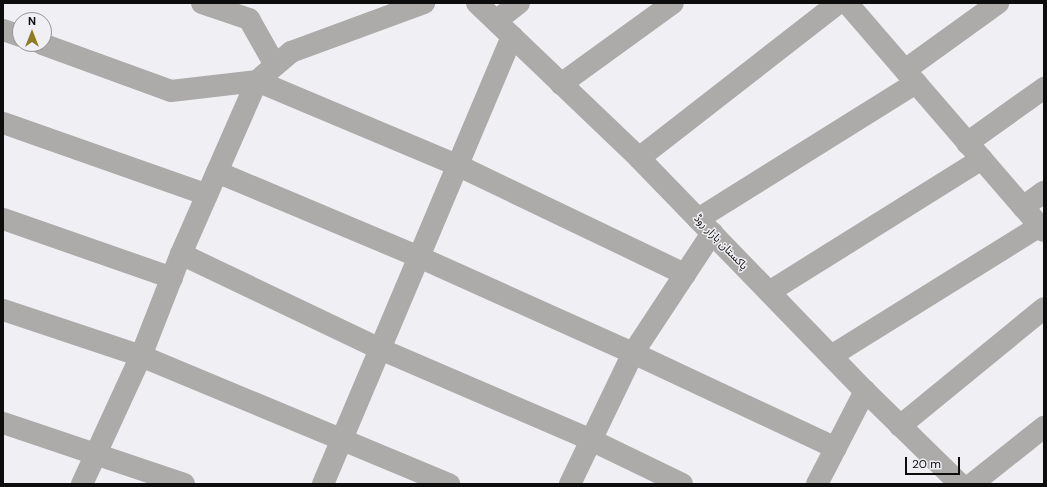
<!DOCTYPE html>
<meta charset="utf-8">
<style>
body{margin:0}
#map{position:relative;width:1047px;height:487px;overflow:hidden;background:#f0eff3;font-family:"DM Sans","Noto Sans Arabic",sans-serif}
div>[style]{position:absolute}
.minor>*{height:22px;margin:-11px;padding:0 11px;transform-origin:11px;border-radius:11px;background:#acabaa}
span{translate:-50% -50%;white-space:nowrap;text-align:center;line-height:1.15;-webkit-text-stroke:3px #f0eff3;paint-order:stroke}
.street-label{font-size:11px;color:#0d0d0e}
.frame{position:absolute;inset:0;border:4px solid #0d0d0e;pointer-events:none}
.north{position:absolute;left:12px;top:12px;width:40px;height:40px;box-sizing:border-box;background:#f0eff3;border:1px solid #959597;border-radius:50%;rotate:0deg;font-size:11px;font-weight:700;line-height:16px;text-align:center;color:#0d0d0e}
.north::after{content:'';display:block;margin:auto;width:14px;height:18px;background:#907b21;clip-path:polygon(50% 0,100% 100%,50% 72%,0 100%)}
.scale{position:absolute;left:905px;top:457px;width:55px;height:18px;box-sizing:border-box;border:2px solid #0d0d0e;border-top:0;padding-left:5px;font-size:12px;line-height:14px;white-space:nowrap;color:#0d0d0e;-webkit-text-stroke:3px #f0eff3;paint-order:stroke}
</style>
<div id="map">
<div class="minor">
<div style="left:202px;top:3px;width:50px;rotate:18.8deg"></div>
<div style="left:249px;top:19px;width:53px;rotate:60.5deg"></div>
<div style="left:477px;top:3px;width:224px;rotate:43.7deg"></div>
<div style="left:639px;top:158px;width:325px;rotate:45.9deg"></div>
<div style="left:865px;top:391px;width:133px;rotate:44.4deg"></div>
<div style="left:847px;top:3px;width:301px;rotate:49.2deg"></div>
<div style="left:496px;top:21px;width:29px;rotate:-38deg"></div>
<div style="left:3px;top:30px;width:18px;rotate:19deg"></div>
<div style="left:42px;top:44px;width:137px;rotate:20deg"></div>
<div style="left:171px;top:91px;width:87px;rotate:-6.6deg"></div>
<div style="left:257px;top:81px;width:217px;rotate:22.8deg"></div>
<div style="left:457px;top:165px;width:253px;rotate:25.6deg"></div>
<div style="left:905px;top:70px;width:115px;rotate:-35.8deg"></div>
<div style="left:561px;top:84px;width:138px;rotate:-35.9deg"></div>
<div style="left:3px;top:123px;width:216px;rotate:19.4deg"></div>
<div style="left:967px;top:143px;width:95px;rotate:-35.5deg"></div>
<div style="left:639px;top:158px;width:252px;rotate:-37.9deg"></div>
<div style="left:217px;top:172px;width:219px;rotate:22.8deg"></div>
<div style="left:419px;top:257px;width:235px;rotate:24.2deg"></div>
<div style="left:633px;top:353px;width:224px;rotate:25.1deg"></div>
<div style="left:1023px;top:207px;width:26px;rotate:-36deg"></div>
<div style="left:3px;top:219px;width:179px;rotate:19.2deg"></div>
<div style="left:698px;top:219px;width:257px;rotate:-32deg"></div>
<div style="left:181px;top:254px;width:221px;rotate:25.5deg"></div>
<div style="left:380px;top:349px;width:230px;rotate:23.3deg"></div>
<div style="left:591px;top:440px;width:101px;rotate:25.8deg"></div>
<div style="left:769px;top:292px;width:251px;rotate:-32deg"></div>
<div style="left:3px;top:310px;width:145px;rotate:18.4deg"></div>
<div style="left:141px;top:356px;width:334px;rotate:22.6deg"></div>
<div style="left:831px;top:356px;width:246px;rotate:-31.9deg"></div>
<div style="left:3px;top:423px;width:191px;rotate:18.6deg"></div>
<div style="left:900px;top:426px;width:186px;rotate:-39.3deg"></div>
<div style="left:82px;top:484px;width:141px;rotate:-65.3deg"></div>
<div style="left:141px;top:356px;width:110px;rotate:-68.6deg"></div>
<div style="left:181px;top:254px;width:189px;rotate:-66.3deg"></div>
<div style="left:257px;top:81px;width:45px;rotate:-40.5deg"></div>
<div style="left:291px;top:52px;width:142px;rotate:-20.2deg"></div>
<div style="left:323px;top:484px;width:486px;rotate:-67.1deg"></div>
<div style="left:570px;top:484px;width:145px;rotate:-64.3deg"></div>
<div style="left:633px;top:353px;width:144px;rotate:-56.6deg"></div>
<div style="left:817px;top:484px;width:105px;rotate:-62.7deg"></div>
<div style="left:972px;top:484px;width:92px;rotate:-38.4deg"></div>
</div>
<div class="street-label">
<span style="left:721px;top:242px;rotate:46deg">پاکستان بازار روڈ</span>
</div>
<div class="frame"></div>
<div class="north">N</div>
<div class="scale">20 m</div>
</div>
